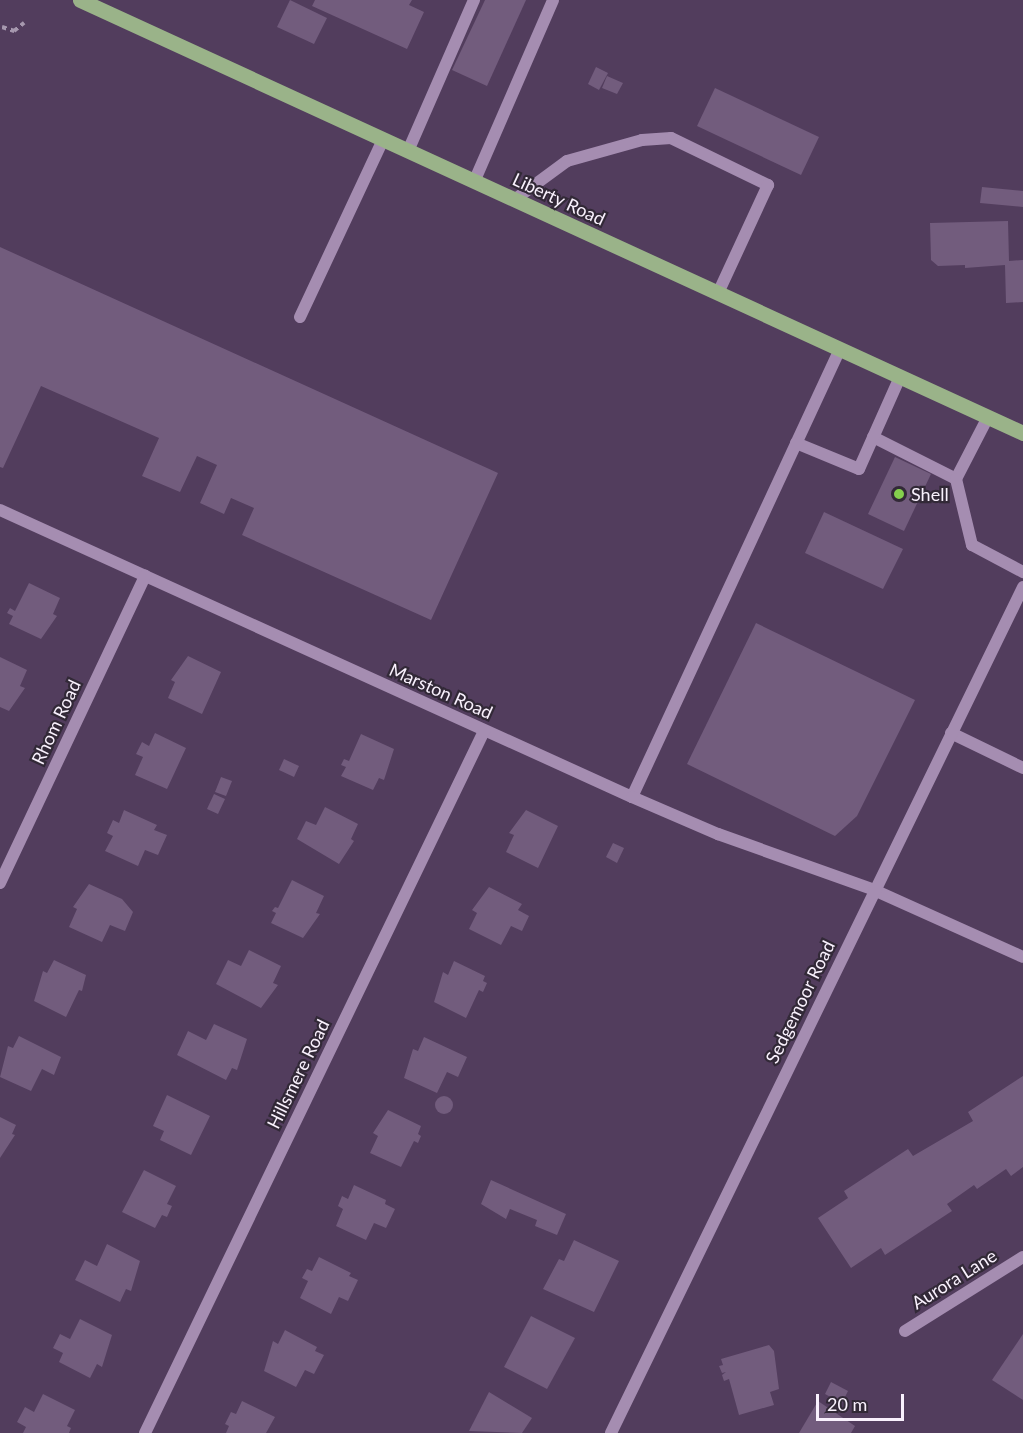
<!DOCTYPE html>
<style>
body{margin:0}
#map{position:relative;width:1023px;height:1433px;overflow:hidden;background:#523d5d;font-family:Lato,sans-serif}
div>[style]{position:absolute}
.building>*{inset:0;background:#725c7d}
.round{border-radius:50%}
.path>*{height:4px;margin-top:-2px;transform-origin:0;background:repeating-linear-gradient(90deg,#a698ae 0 4.5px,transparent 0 9px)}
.service>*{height:12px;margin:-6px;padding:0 6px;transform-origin:6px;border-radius:6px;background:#a58db1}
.minor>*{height:12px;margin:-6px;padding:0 6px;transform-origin:6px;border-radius:6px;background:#a58db1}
.primary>*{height:15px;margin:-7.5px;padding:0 7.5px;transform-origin:7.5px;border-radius:7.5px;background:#9ab389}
.dots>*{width:16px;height:16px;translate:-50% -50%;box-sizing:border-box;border:3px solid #322937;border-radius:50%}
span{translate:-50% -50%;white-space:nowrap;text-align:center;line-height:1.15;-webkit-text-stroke:4.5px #322937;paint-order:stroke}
.street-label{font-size:18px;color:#f9f1fd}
.poi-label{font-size:18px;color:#f9f1fd}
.left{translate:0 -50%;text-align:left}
.scale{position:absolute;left:816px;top:1394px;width:88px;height:27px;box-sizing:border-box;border:3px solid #f9f1fd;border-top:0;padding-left:8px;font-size:18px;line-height:21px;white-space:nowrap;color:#f9f1fd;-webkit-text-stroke:4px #322937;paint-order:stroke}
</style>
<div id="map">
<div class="building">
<div style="clip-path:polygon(290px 0,327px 18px,314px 44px,277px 27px)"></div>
<div style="clip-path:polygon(315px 0,412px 0,409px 5px,424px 12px,407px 49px,312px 6px)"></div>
<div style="clip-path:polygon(485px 0,526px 0,487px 86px,452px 70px)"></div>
<div style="clip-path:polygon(596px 67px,608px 73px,599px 90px,588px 84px)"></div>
<div style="clip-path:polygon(607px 76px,623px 83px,617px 94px,602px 88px)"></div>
<div style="clip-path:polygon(715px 88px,819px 137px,801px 175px,697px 126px)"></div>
<div style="clip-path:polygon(982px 187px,1023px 191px,1023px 207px,980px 203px)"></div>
<div style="clip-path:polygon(1008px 221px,1009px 261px,1023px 260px,1023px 302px,1006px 303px,1005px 265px,965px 268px,965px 265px,938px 266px,931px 260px,930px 223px)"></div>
<div style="clip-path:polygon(0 247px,498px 473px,431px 620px,242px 535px,254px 508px,231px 498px,224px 514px,200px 503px,217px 465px,197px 456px,180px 492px,142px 476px,159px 438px,41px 386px,3px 468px,0 467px)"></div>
<div style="clip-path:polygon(895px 457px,931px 474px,904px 531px,868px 514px)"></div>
<div style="clip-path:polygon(824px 512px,903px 549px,883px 589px,805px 553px)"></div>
<div style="clip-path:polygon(29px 583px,60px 598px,53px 614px,57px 616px,41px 639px,9px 624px,13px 616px,7px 613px,10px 608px,15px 611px)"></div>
<div style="clip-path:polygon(756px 623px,915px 700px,857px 816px,835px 836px,687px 764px)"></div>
<div style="clip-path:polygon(188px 656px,221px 672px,202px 714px,168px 698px,175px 682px,171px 680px)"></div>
<div style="clip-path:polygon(0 657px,27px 670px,20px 686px,25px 688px,9px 711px,0 707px)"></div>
<div style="clip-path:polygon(155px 733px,186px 748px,167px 789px,135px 775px,143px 757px,136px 754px,142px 742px,149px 746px)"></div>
<div style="clip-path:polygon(361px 734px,394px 749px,384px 780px,379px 778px,373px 790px,341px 776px,346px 767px,341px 765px,344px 759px,349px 761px)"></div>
<div style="clip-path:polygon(284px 759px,299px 766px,294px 777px,279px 770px)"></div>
<div style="clip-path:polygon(221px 777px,232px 781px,226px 796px,215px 792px)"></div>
<div style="clip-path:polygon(214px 794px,225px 799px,218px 814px,207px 809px)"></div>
<div style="clip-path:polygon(325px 807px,358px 824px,351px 839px,354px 841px,339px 864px,297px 839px,306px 821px,316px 825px)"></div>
<div style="clip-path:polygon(124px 810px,157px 825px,154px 830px,167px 835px,158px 855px,145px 850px,138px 866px,105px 851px,113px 836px,107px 833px,113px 820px,119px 823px)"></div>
<div style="clip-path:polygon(526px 810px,558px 826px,538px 868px,506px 852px,514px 835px,509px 833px)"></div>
<div style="clip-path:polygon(613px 843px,624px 848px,617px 863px,606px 857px)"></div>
<div style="clip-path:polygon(292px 880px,324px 896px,316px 913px,320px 914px,303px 938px,271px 923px,276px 913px,272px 911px,275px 907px,278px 908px)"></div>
<div style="clip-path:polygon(89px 884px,122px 899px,133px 912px,125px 931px,110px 925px,102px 942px,69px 927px,77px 909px,73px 907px)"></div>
<div style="clip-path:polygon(489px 887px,522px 904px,518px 910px,529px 916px,522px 931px,511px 926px,501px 945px,469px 929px,477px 913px,472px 910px)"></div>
<div style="clip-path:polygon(249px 950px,281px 966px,273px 983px,278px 985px,261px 1008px,216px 984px,228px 960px,241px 966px)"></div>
<div style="clip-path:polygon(54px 960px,86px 975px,82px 991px,79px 990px,66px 1017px,34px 1001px,43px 971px,47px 973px)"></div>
<div style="clip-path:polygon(454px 961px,485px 976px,483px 981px,487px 983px,483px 992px,479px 990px,466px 1018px,434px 1002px,443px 972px,448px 975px)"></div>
<div style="clip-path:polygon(214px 1024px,247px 1039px,237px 1070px,232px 1068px,226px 1080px,177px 1055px,188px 1031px,206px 1040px)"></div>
<div style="clip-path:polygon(19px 1036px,61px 1057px,54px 1075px,42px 1069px,31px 1091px,0 1077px,8px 1046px,13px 1048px)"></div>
<div style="clip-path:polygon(424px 1037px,467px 1057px,458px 1077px,447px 1072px,437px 1093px,404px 1078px,413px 1049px,418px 1051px)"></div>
<div style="clip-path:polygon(1023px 1076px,1023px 1167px,1011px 1176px,1006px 1169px,977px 1189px,974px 1185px,947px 1204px,952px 1211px,885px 1255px,881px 1248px,851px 1268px,818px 1218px,848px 1198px,844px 1191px,908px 1149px,913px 1156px,973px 1121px,968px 1112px)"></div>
<div style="clip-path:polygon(167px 1095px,210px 1116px,191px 1155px,160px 1140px,164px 1131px,153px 1126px)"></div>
<div class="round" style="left:435px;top:1096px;width:18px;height:18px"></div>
<div style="clip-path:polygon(388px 1110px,421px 1126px,418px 1134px,421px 1136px,418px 1143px,414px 1141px,401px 1167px,370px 1153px,378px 1136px,373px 1133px)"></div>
<div style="clip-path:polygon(0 1117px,16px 1125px,12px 1134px,15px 1135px,0 1158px)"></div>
<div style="clip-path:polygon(144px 1170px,176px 1186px,167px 1204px,172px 1206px,167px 1217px,162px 1215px,155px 1228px,122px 1212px)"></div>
<div style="clip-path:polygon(491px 1180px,566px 1214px,557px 1235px,535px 1226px,537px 1220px,510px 1209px,506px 1219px,481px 1204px)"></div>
<div style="clip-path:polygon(354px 1185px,386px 1200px,385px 1204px,395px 1209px,386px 1228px,374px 1223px,366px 1240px,336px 1226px,343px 1209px,338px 1206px,342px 1196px,348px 1199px)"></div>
<div style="clip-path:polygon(574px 1240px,619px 1261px,594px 1312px,543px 1289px,559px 1259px,564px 1261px)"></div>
<div style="clip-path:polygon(107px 1244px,140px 1261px,131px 1291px,126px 1289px,120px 1302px,75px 1280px,85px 1260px,97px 1266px)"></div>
<div style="clip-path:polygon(319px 1257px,351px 1273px,349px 1276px,358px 1280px,348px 1301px,339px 1297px,331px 1314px,300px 1298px,308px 1281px,302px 1278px,307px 1269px,312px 1271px)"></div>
<div style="clip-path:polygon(531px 1316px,575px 1338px,547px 1389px,504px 1367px)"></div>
<div style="clip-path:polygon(80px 1319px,112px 1335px,102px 1367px,97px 1364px,90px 1378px,59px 1362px,63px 1353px,53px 1348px,60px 1334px,70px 1339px)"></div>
<div style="clip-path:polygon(285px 1330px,317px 1347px,315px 1351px,324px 1355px,314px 1374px,305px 1370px,296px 1387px,264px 1371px,273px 1341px,278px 1344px)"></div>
<div style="clip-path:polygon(1023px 1334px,1023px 1400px,992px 1380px)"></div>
<div style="clip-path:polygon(769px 1345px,774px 1351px,779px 1389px,770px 1392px,774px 1405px,739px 1415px,729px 1379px,724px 1381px,722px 1375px,726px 1372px,722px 1373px,719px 1366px,723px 1365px,721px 1359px)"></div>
<div style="clip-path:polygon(831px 1382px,848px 1391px,842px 1403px,825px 1394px)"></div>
<div style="clip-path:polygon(489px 1392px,532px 1418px,522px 1433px,469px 1431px)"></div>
<div style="clip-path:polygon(43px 1394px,75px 1410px,67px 1426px,71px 1428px,69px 1433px,23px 1433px,26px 1427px,17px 1422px,25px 1407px,34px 1412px)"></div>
<div style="clip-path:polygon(242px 1401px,275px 1417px,266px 1433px,226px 1433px,229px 1426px,225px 1424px,231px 1412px,236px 1414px)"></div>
<div style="clip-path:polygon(818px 1401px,855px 1426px,851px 1433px,799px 1433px)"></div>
</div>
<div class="path">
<div style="left:2px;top:27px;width:13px;rotate:18deg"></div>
<div style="left:14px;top:31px;width:13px;rotate:-39deg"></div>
</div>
<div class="service">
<div style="left:408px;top:151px;width:165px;rotate:-66.4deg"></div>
<div style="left:474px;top:182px;width:198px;rotate:-66.5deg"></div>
<div style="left:514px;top:200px;width:66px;rotate:-36.3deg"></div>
<div style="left:567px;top:161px;width:78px;rotate:-15.6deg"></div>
<div style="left:642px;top:140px;width:29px;rotate:-4deg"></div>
<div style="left:671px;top:138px;width:108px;rotate:25.9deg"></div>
<div style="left:768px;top:185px;width:119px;rotate:114.8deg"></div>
<div style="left:300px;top:317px;width:195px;rotate:-64.9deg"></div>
<div style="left:873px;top:437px;width:93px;rotate:26.8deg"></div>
<div style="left:956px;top:479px;width:70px;rotate:-62.7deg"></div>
<div style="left:796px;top:443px;width:68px;rotate:22.4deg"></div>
<div style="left:859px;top:469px;width:101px;rotate:-66deg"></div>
<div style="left:956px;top:479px;width:68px;rotate:76.4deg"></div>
<div style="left:972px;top:545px;width:58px;rotate:27.9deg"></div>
<div style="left:951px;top:733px;width:80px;rotate:25.9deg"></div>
<div style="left:632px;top:797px;width:494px;rotate:-65.1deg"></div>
</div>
<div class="minor">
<div style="left:0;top:510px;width:694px;rotate:24.42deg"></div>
<div style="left:632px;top:797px;width:94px;rotate:23.3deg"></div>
<div style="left:718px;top:834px;width:166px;rotate:19.7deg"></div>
<div style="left:874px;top:890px;width:163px;rotate:24.2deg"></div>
<div style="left:0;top:883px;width:340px;rotate:-64.7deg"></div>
<div style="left:905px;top:1331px;width:139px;rotate:-32.1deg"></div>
<div style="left:145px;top:1433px;width:780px;rotate:-64.22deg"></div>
<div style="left:611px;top:1433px;width:941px;rotate:-64.03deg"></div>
</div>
<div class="primary">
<div style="left:80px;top:0;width:1038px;rotate:24.66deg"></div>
</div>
<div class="dots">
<div style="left:899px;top:494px;background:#84cf4d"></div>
</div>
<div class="street-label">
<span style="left:559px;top:199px;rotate:25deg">Liberty Road</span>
<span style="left:441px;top:691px;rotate:24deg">Marston Road</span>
<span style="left:56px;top:722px;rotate:-65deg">Rhom Road</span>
<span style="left:800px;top:1002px;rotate:-64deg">Sedgemoor Road</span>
<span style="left:298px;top:1074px;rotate:-64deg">Hillsmere Road</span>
<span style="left:954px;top:1279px;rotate:-32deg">Aurora Lane</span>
</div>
<div class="poi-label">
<span class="left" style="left:911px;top:494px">Shell</span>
</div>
<div class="scale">20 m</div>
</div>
